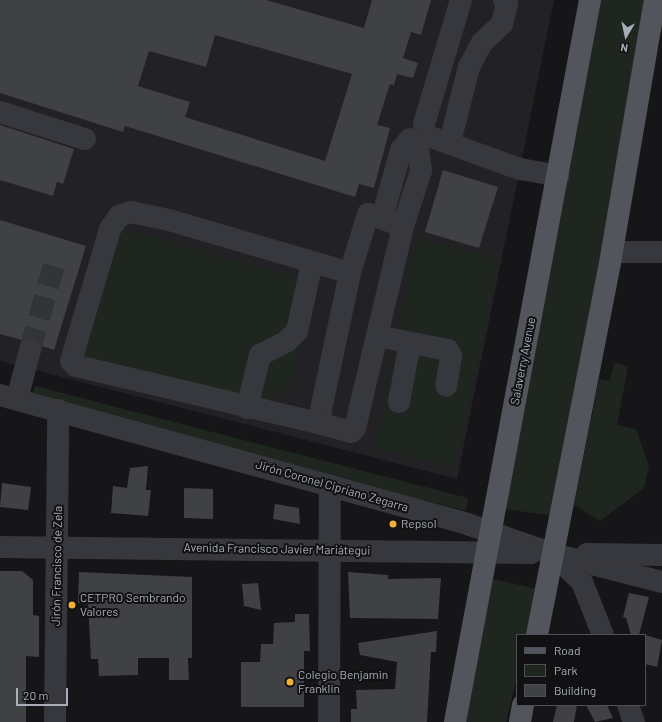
<!DOCTYPE html>
<meta charset="utf-8">
<style>
body{margin:0}
#map{position:relative;width:662px;height:722px;overflow:hidden;background:#161618;font-family:Barlow,sans-serif}
div>[style]{position:absolute}
.built>*{inset:0;background:#222225}
.green>*{inset:0;background:#1e261f}
.building>*{inset:0;background:#404145}
.minor-tunnel>*{height:22px;margin-top:-11px;transform-origin:0;background:repeating-linear-gradient(90deg,#333438 0 22px,transparent 0 33px)}
.minor>*{height:22px;margin:-11px;padding:0 11px;transform-origin:11px;border-radius:11px;background:#37383d}
.major>*{height:22px;margin:-11px;padding:0 11px;transform-origin:11px;border-radius:11px;background:#53555c}
.dots>*{width:11px;height:11px;translate:-50% -50%;box-sizing:border-box;border:2px solid #111113;border-radius:50%}
span{translate:-50% -50%;white-space:nowrap;text-align:center;line-height:1.15;-webkit-text-stroke:4px #111113;paint-order:stroke}
.street-label{font-size:12px;color:#a8adb8}
.poi-label{font-size:12px;color:#a8adb8}
.left{translate:0 -50%;text-align:left}
.legend{position:absolute;left:516px;top:634px;width:130px;height:72px;box-sizing:border-box;background:#111113;border:1px solid #4d4f55;margin:0;padding:5px 7px;list-style:none;font-size:12px;color:#a8adb8}
.legend li{display:flex;align-items:center;gap:8px;height:20px}
.legend b{width:20px;border:1px solid #4d4f55}
.north{position:absolute;left:606px;top:16px;width:40px;height:40px;-webkit-text-stroke:3px #111113;paint-order:stroke;rotate:189deg;font-size:11px;font-weight:700;line-height:16px;text-align:center;color:#a8adb8}
.north::after{content:'';display:block;margin:auto;width:14px;height:18px;background:#a8adb8;clip-path:polygon(50% 0,100% 100%,50% 72%,0 100%)}
.scale{position:absolute;left:16px;top:688px;width:52px;height:18px;box-sizing:border-box;border:2px solid #a8adb8;border-top:0;padding-left:5px;font-size:12px;line-height:14px;white-space:nowrap;color:#a8adb8;-webkit-text-stroke:3px #111113;paint-order:stroke}
</style>
<div id="map">
<div class="built">
<i style="clip-path:polygon(0 0,554px 0,457px 479px,0 361px)"></i>
</div>
<div class="green">
<i style="clip-path:polygon(596px 0,646px 0,554px 516px,504px 509px)"></i>
<i style="clip-path:polygon(113px 226px,314px 283px,290px 384px,260px 406px,71px 355px)"></i>
<i style="clip-path:polygon(417px 238px,498px 259px,455px 468px,375px 447px)"></i>
<i style="clip-path:polygon(614px 363px,628px 366px,617px 425px,636px 429px,649px 466px,644px 488px,600px 521px,574px 505px,599px 379px,610px 381px)"></i>
<i style="clip-path:polygon(35px 386px,468px 498px,466px 511px,35px 399px,32px 394px)"></i>
<i style="clip-path:polygon(492px 579px,537px 589px,527px 635px,517px 635px,517px 676px,506px 722px,460px 722px)"></i>
</div>
<div class="building">
<i style="clip-path:polygon(evenodd,0 0,266px 0,364px 28px,372px 0,431px 0,421px 35px,411px 32px,403px 58px,418px 63px,413px 78px,397px 74px,394px 85px,390px 84px,377px 125px,390px 128px,374px 188px,359px 184px,355px 197px,125px 126px,123px 132px,0 93px,0 0,215px 35px,352px 74px,325px 161px,185px 117px,190px 102px,138px 86px,149px 51px,206px 67px,215px 35px)"></i>
<i style="clip-path:polygon(0 125px,74px 149px,63px 184px,57px 182px,53px 196px,0 180px)"></i>
<i style="clip-path:polygon(443px 170px,498px 187px,479px 248px,425px 232px)"></i>
<i style="clip-path:polygon(0 220px,86px 246px,54px 350px,42px 346px,34px 338px,22px 340px,0 334px)"></i>
<i style="clip-path:polygon(148px 466px,146px 490px,151px 490px,148px 516px,111px 513px,113px 486px,127px 488px,130px 468px)"></i>
<i style="clip-path:polygon(2px 483px,31px 487px,28px 510px,0 507px)"></i>
<i style="clip-path:polygon(184px 488px,213px 489px,213px 519px,184px 518px)"></i>
<i style="clip-path:polygon(275px 504px,299px 508px,300px 524px,273px 519px)"></i>
<i style="clip-path:polygon(0 571px,22px 571px,33px 580px,33px 615px,39px 616px,39px 657px,26px 656px,26px 722px,0 722px)"></i>
<i style="clip-path:polygon(79px 572px,192px 577px,192px 658px,188px 658px,189px 680px,169px 680px,169px 658px,138px 658px,138px 675px,99px 676px,98px 659px,91px 659px,88px 603px,78px 603px)"></i>
<i style="clip-path:polygon(348px 572px,388px 575px,388px 579px,441px 578px,438px 619px,350px 618px)"></i>
<i style="clip-path:polygon(258px 583px,261px 610px,244px 606px,242px 584px)"></i>
<i style="clip-path:polygon(629px 593px,649px 597px,639px 635px,631px 635px,626px 618px,623px 617px)"></i>
<i style="clip-path:polygon(295px 614px,309px 614px,310px 651px,304px 651px,304px 707px,241px 707px,241px 662px,260px 662px,261px 644px,273px 644px,274px 623px,295px 622px)"></i>
<i style="clip-path:polygon(437px 631px,436px 652px,431px 652px,427px 722px,351px 722px,351px 709px,357px 709px,356px 690px,395px 689px,397px 662px,360px 655px,358px 643px)"></i>
<i style="clip-path:polygon(645px 635px,662px 640px,657px 667px,645px 664px)"></i>
<i style="clip-path:polygon(557px 705px,577px 705px,574px 722px,553px 722px)"></i>
<i style="clip-path:polygon(586px 705px,607px 705px,613px 718px,595px 722px)"></i>
</div>
<div class="minor-tunnel">
<i style="left:30px;top:350px;width:87px;rotate:-74.1deg"></i>
</div>
<div class="minor">
<i style="left:0;top:112px;width:89px;rotate:17.6deg"></i>
<i style="left:424px;top:124px;width:129px;rotate:-73.4deg"></i>
<i style="left:431px;top:137px;width:95px;rotate:19.8deg"></i>
<i style="left:520px;top:169px;width:39px;rotate:10deg"></i>
<i style="left:450px;top:142px;width:77px;rotate:-75.8deg"></i>
<i style="left:469px;top:67px;width:27px;rotate:-62deg"></i>
<i style="left:482px;top:43px;width:28px;rotate:-44deg"></i>
<i style="left:502px;top:24px;width:21px;rotate:-76deg"></i>
<i style="left:507px;top:4px;width:5px;rotate:-127deg"></i>
<i style="left:382px;top:218px;width:71px;rotate:-74.4deg"></i>
<i style="left:401px;top:150px;width:14px;rotate:-51deg"></i>
<i style="left:403px;top:226px;width:37px;rotate:-161deg"></i>
<i style="left:368px;top:214px;width:62px;rotate:107deg"></i>
<i style="left:350px;top:273px;width:153px;rotate:102deg"></i>
<i style="left:318px;top:423px;width:34px;rotate:15deg"></i>
<i style="left:351px;top:432px;width:6px;rotate:-45deg"></i>
<i style="left:355px;top:428px;width:208px;rotate:-76.6deg"></i>
<i style="left:403px;top:226px;width:58px;rotate:-71.9deg"></i>
<i style="left:421px;top:171px;width:25px;rotate:-97deg"></i>
<i style="left:612px;top:252px;width:50px"></i>
<i style="left:377px;top:336px;width:72px;rotate:11.2deg"></i>
<i style="left:448px;top:350px;width:7px;rotate:63deg"></i>
<i style="left:451px;top:356px;width:30px;rotate:99deg"></i>
<i style="left:0;top:395px;width:484px;rotate:15.4deg"></i>
<i style="left:467px;top:524px;width:91px;rotate:19.2deg"></i>
<i style="left:553px;top:554px;width:113px;rotate:14.4deg"></i>
<i style="left:17px;top:399px;width:51px;rotate:-75.1deg"></i>
<i style="left:399px;top:402px;width:60px;rotate:-79.4deg"></i>
<i style="left:247px;top:408px;width:55px;rotate:-76.2deg"></i>
<i style="left:260px;top:355px;width:30px;rotate:-27deg"></i>
<i style="left:287px;top:341px;width:14px;rotate:-45deg"></i>
<i style="left:297px;top:331px;width:70px;rotate:-77.6deg"></i>
<i style="left:318px;top:423px;width:249px;rotate:-166.7deg"></i>
<i style="left:76px;top:366px;width:7px;rotate:-135deg"></i>
<i style="left:71px;top:361px;width:138px;rotate:-73.5deg"></i>
<i style="left:110px;top:229px;width:16px;rotate:-55deg"></i>
<i style="left:119px;top:216px;width:13px;rotate:-18deg"></i>
<i style="left:131px;top:212px;width:39px;rotate:12deg"></i>
<i style="left:169px;top:220px;width:189px;rotate:16.3deg"></i>
<i style="left:0;top:547px;width:531px;rotate:0.65deg"></i>
<i style="left:587px;top:554px;width:75px;rotate:0.8deg"></i>
<i style="left:554px;top:555px;width:39px;rotate:44deg"></i>
<i style="left:582px;top:582px;width:57px;rotate:68.4deg"></i>
<i style="left:628px;top:705px;width:18px;rotate:71deg"></i>
<i style="left:55px;top:722px;width:312px;rotate:-89.4deg"></i>
<i style="left:329px;top:722px;width:236px;rotate:-89.8deg"></i>
</div>
<div class="major">
<i style="left:537px;top:635px;width:379px;rotate:-78.9deg"></i>
<i style="left:610px;top:263px;width:267px;rotate:-80.3deg"></i>
<i style="left:455px;top:722px;width:735px;rotate:-79.41deg"></i>
<i style="left:520px;top:722px;width:17px;rotate:-80deg"></i>
</div>
<div class="dots">
<i style="left:393px;top:524px;background:#f2b134"></i>
<i style="left:72px;top:605px;background:#f2b134"></i>
<i style="left:290px;top:682px;background:#f2b134"></i>
</div>
<div class="street-label">
<span style="left:523px;top:361px;rotate:-79deg">Salaverry Avenue</span>
<span style="left:332px;top:486px;rotate:16deg">Jirón Coronel Cipriano Zegarra</span>
<span style="left:277px;top:549px;rotate:1deg">Avenida Francisco Javier Mariátegui</span>
<span style="left:57px;top:566px;rotate:-89deg">Jirón Francisco de Zela</span>
</div>
<div class="poi-label">
<span class="left" style="left:401px;top:524px">Repsol</span>
<span class="left" style="left:80px;top:605px">CETPRO Sembrando<br>Valores</span>
<span class="left" style="left:298px;top:682px">Colegio Benjamin<br>Franklin</span>
</div>
<ul class="legend">
<li><b style="height:5px;background:#53555c"></b>Road</li>
<li><b style="height:11px;background:#1e261f"></b>Park</li>
<li><b style="height:11px;background:#404145"></b>Building</li>
</ul>
<div class="north">N</div>
<div class="scale">20 m</div>
</div>
